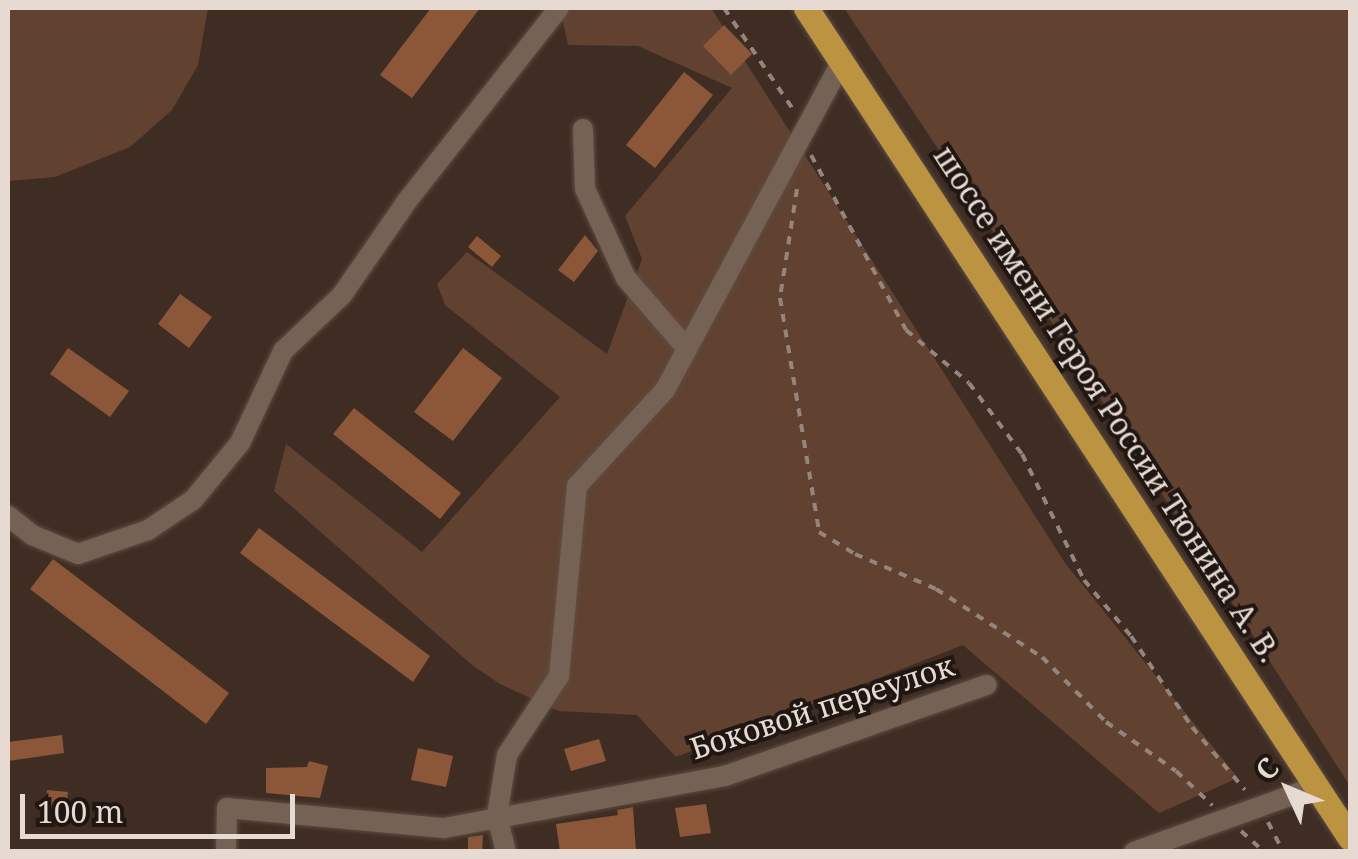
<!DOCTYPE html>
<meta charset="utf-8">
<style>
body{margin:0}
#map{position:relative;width:1358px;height:859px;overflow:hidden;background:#3f2d23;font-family:"Noto Serif",serif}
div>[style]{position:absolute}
.green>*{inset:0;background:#614230}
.building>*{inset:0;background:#8c5739}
.path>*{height:4px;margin-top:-2px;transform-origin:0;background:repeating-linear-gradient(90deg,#94857d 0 8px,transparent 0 16px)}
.roads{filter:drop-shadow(0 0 2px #5c4c43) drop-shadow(0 0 2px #5c4c43)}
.minor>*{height:20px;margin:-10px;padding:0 10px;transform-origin:10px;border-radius:10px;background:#766155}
.major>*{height:25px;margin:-12.5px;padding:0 12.5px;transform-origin:12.5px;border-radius:12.5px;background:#bb9341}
span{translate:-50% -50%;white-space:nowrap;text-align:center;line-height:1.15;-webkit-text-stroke:8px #201713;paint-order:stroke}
.street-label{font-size:30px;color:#e6dad3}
.frame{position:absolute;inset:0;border:10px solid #e6dad3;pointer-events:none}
.north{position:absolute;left:1238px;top:739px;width:100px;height:100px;-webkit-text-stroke:8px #201713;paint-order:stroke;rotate:314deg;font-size:28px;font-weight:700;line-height:40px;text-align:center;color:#e6dad3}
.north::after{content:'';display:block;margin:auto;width:35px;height:45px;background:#e6dad3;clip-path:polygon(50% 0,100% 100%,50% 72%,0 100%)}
.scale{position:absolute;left:20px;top:794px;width:275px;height:45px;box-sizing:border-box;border:5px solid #e6dad3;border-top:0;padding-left:12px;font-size:30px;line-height:35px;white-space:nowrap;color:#e6dad3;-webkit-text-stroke:8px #201713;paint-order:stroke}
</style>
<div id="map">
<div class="green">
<i style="clip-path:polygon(8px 8px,208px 8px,198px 65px,172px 110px,130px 147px,55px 177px,8px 181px)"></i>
<i style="clip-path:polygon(560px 8px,711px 8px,1065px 563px,1238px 778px,1159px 813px,963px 645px,676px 757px,637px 715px,559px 711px,500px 684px,472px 665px,274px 491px,286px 444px,422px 552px,560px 397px,445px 305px,437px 284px,467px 252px,607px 354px,642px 259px,625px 216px,732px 88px,638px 46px,568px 45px)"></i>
<i style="clip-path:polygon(844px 8px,1350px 8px,1350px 786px,983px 216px)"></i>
</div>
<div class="building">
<i style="clip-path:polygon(431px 8px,480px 8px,412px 98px,380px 75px)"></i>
<i style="clip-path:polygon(724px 25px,752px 54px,731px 75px,703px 46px)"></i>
<i style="clip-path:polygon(684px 72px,713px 95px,655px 168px,626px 145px)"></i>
<i style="clip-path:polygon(585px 235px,598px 251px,574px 282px,558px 270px)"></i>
<i style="clip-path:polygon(477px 236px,501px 256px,492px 267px,468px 247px)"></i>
<i style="clip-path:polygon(180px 294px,212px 317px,189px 348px,158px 324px)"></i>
<i style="clip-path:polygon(68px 348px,129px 391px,110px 417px,50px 374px)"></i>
<i style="clip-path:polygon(463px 348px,502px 378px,453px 441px,414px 412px)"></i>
<i style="clip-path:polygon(354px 408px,461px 493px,440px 519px,333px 434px)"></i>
<i style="clip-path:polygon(259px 528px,430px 656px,413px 682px,240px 553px)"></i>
<i style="clip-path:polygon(53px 559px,229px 693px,206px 724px,30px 589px)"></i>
<i style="clip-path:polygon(62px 735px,64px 753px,8px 761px,8px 742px)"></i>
<i style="clip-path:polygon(599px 739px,606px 761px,571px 771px,564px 749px)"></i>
<i style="clip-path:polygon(418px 748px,453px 756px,446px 787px,411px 780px)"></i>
<i style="clip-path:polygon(309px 761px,328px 766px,320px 798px,266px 793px,266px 768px,307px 767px)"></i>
<i style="clip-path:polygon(47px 790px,68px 792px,66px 809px,45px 807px)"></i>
<i style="clip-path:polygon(706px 804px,711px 833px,680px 837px,675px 808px)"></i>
<i style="clip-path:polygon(633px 807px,636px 852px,560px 852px,556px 824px,618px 815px,617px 810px)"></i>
<i style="clip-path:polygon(483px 835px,482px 852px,468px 852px,468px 837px)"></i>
</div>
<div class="path">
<i style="left:724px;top:8px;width:122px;rotate:55.7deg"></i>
<i style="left:811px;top:155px;width:199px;rotate:61.5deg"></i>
<i style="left:906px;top:330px;width:82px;rotate:40.1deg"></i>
<i style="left:969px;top:383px;width:89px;rotate:53.3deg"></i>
<i style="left:1022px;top:454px;width:140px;rotate:63.8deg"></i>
<i style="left:1084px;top:580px;width:73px;rotate:50deg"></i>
<i style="left:1131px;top:636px;width:110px;rotate:56.2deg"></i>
<i style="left:1192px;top:727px;width:82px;rotate:49.9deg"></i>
<i style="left:797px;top:189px;width:110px;rotate:98.9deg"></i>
<i style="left:780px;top:298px;width:237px;rotate:80.5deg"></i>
<i style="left:819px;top:532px;width:42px;rotate:31.4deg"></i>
<i style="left:855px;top:554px;width:88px;rotate:23.4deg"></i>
<i style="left:936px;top:589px;width:126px;rotate:32.7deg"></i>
<i style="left:1042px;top:657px;width:91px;rotate:45.4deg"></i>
<i style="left:1106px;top:722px;width:85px;rotate:35deg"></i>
<i style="left:1176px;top:771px;width:50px;rotate:43.4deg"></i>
<i style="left:1268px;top:822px;width:34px;rotate:63deg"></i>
<i style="left:1241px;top:831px;width:31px;rotate:42deg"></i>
</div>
<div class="roads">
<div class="minor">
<i style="left:583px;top:129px;width:60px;rotate:88.1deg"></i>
<i style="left:585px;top:189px;width:98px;rotate:65.3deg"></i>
<i style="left:626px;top:278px;width:94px;rotate:49.3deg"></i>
<i style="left:8px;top:516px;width:31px;rotate:38deg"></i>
<i style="left:32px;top:535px;width:50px;rotate:22.4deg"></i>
<i style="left:78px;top:554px;width:74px;rotate:-18.9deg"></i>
<i style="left:148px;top:530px;width:54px;rotate:-33.7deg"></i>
<i style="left:193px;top:500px;width:74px;rotate:-50.5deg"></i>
<i style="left:240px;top:443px;width:102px;rotate:-64.9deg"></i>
<i style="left:283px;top:351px;width:81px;rotate:-43.5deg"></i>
<i style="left:342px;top:295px;width:114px;rotate:-55.3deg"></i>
<i style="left:407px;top:201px;width:246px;rotate:-51.8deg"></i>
<i style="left:226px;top:852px;width:44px;rotate:-88.7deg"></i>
<i style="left:227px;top:808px;width:218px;rotate:5.3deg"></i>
<i style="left:444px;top:828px;width:286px;rotate:-10.5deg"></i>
<i style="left:725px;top:776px;width:277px;rotate:-19.2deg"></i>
<i style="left:506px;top:852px;width:38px;rotate:-104deg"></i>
<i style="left:497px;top:815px;width:61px;rotate:-80.5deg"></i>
<i style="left:507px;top:755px;width:95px;rotate:-56.6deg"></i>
<i style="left:559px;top:676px;width:191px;rotate:-84.6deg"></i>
<i style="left:577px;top:486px;width:130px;rotate:-47.5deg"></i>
<i style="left:665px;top:390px;width:375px;rotate:-61.7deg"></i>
<i style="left:1134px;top:852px;width:195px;rotate:-19.8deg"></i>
</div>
<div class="major">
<i style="left:806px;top:8px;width:992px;rotate:56.76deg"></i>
</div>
</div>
<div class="street-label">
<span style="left:1107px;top:404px;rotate:57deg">шоссе имени Героя России Тюнина А. В.</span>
<span style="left:822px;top:707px;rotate:-18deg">Боковой переулок</span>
</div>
<div class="frame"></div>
<div class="north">С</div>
<div class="scale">100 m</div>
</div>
